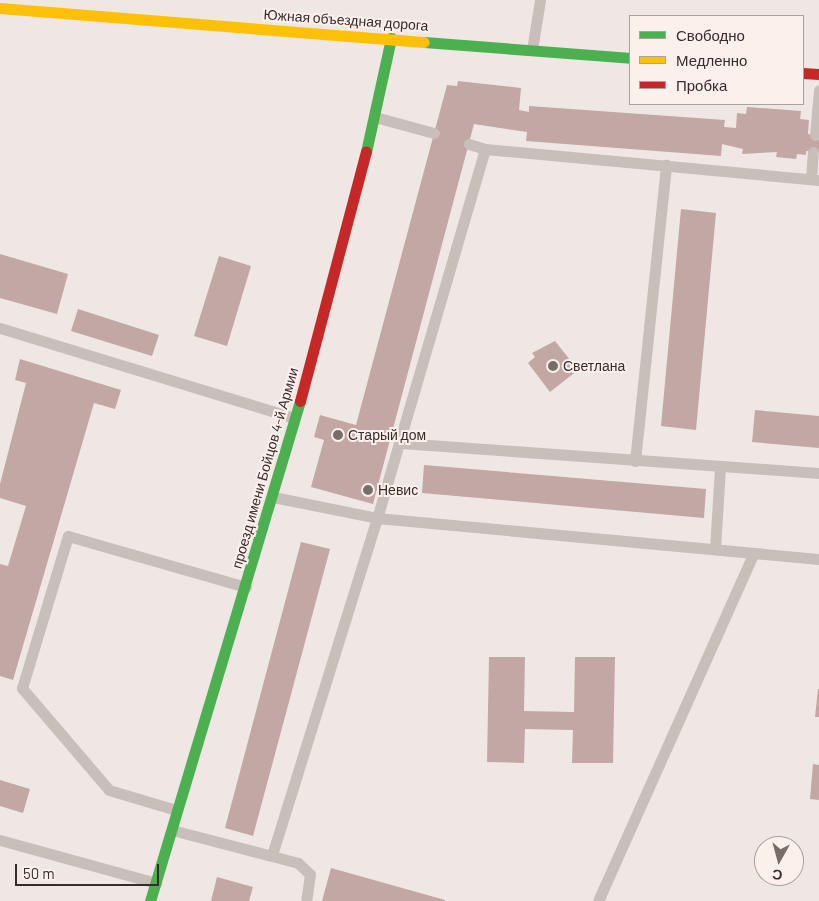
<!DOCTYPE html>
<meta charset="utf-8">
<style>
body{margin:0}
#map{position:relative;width:819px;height:901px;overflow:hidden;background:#efe7e3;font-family:Barlow,sans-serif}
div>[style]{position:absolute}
.building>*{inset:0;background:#c3a7a4}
.lane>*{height:11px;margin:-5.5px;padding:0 5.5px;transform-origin:5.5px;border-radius:5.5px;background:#c8bfbb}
.fast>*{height:11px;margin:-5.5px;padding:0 5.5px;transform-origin:5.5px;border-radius:5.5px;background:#4caf50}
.slow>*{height:11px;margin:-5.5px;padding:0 5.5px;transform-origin:5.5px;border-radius:5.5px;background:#ffc107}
.jam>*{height:11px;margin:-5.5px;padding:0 5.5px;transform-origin:5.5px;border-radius:5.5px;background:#c62828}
.dots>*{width:14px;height:14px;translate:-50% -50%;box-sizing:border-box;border:2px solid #fbf0eb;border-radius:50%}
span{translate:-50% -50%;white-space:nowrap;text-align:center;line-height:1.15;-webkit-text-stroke:4px #fbf0eb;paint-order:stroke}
.street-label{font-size:14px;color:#392b29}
.poi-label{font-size:14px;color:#392b29}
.left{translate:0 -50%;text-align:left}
.legend{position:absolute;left:629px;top:15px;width:175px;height:90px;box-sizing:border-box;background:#fbf0eb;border:1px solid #ada19d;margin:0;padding:6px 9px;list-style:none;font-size:15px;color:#392b29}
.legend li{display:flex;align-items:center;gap:10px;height:25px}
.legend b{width:25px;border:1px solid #ada19d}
.north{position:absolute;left:754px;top:836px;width:50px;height:50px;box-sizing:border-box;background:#fbf0eb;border:1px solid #ada19d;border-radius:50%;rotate:187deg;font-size:14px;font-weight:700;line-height:20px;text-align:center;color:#392b29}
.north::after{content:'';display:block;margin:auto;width:18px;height:22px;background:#796d6a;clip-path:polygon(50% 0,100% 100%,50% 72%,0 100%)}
.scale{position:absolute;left:15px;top:864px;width:144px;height:22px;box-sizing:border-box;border:2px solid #392b29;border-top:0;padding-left:6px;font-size:15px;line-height:18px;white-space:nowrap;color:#392b29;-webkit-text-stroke:4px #fbf0eb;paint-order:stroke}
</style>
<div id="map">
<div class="building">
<i style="clip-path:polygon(458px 81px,521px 88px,519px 110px,529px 112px,529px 106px,725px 120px,724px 127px,736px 128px,737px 113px,746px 114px,747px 107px,801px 111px,800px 119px,809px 120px,808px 134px,819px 136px,819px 152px,806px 151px,806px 155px,797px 154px,796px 159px,776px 157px,777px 152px,742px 154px,743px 149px,722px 144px,721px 156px,526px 141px,527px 132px,474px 124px,373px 504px,311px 487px,324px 440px,314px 437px,320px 415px,356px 425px,447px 85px,457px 86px)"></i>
<i style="clip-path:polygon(681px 209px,716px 213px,696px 430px,661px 426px)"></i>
<i style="clip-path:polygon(0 254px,68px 274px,57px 314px,0 298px)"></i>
<i style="clip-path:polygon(219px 256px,251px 266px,227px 346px,194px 336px)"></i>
<i style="clip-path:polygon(78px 309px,159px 335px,152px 356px,71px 331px)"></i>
<i style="clip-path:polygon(555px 341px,578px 370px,550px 392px,528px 363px,535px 357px,532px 353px)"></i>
<i style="clip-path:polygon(20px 359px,121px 390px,115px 409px,94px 403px,13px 680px,0 676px,0 564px,8px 566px,26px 506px,0 498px,0 484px,26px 383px,15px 380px)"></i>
<i style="clip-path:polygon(755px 410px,819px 416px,819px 448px,752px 442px)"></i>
<i style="clip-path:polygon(424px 465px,706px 489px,704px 518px,422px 493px)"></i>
<i style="clip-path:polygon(301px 542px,330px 549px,253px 836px,225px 828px)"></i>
<i style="clip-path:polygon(489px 657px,525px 657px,524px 711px,574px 712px,575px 657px,615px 657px,613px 763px,572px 763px,573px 730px,525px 729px,524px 763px,487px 762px)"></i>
<i style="clip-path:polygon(818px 689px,819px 689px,819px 717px,815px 717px)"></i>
<i style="clip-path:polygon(813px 764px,819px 765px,819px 800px,810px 799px)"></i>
<i style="clip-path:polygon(0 780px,30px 789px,23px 813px,0 806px)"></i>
<i style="clip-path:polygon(331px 868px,445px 900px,445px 901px,322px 901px)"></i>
<i style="clip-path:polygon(217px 877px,253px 887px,249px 901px,211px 901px)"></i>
</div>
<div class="lane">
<i style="left:532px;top:50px;width:51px;rotate:-80.9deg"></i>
<i style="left:375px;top:117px;width:61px;rotate:15.2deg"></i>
<i style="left:815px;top:135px;width:45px;rotate:-84.9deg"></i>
<i style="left:469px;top:144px;width:17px;rotate:17deg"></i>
<i style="left:485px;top:149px;width:335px;rotate:5.3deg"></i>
<i style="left:485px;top:149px;width:384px;rotate:106.3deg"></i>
<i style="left:377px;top:518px;width:444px;rotate:5.3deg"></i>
<i style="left:811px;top:179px;width:27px;rotate:-86deg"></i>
<i style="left:0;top:328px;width:308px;rotate:17deg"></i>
<i style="left:401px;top:443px;width:419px;rotate:4.1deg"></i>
<i style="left:635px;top:461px;width:298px;rotate:-84deg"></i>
<i style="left:273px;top:497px;width:106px;rotate:11.4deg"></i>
<i style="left:377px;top:518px;width:354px;rotate:107.3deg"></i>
<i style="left:272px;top:856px;width:27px;rotate:15deg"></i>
<i style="left:298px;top:863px;width:16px;rotate:43deg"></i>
<i style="left:310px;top:874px;width:27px;rotate:98deg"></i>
<i style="left:715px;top:549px;width:82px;rotate:-86.5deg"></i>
<i style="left:176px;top:810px;width:70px;rotate:-163.4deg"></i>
<i style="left:109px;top:790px;width:134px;rotate:-130.5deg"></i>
<i style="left:22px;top:688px;width:159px;rotate:-73.2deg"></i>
<i style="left:68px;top:536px;width:185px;rotate:16deg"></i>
<i style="left:172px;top:830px;width:103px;rotate:14.6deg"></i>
<i style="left:0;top:840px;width:162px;rotate:15.4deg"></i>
<i style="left:598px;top:901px;width:381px;rotate:-65.9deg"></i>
</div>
<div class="fast">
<i style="left:424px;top:42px;width:207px;rotate:4.4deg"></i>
<i style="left:366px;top:152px;width:117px;rotate:-77.6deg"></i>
<i style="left:150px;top:901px;width:522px;rotate:-73.3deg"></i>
</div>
<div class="slow">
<i style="left:0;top:8px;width:425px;rotate:4.6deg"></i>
</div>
<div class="jam">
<i style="left:803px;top:73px;width:16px;rotate:4deg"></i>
<i style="left:300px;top:401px;width:258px;rotate:-75.2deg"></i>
</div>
<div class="dots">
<i style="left:553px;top:366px;background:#796d6a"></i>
<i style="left:338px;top:435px;background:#796d6a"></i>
<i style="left:368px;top:490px;background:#796d6a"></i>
</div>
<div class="street-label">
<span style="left:346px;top:20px;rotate:4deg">Южная объездная дорога</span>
<span style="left:265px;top:468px;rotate:-74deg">проезд имени Бойцов 4-й Армии</span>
</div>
<div class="poi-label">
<span class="left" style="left:563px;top:366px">Светлана</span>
<span class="left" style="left:348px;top:435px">Старый дом</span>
<span class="left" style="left:378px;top:490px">Невис</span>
</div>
<ul class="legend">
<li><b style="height:6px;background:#4caf50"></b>Свободно</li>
<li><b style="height:6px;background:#ffc107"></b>Медленно</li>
<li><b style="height:6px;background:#c62828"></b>Пробка</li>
</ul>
<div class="north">С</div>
<div class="scale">50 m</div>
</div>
